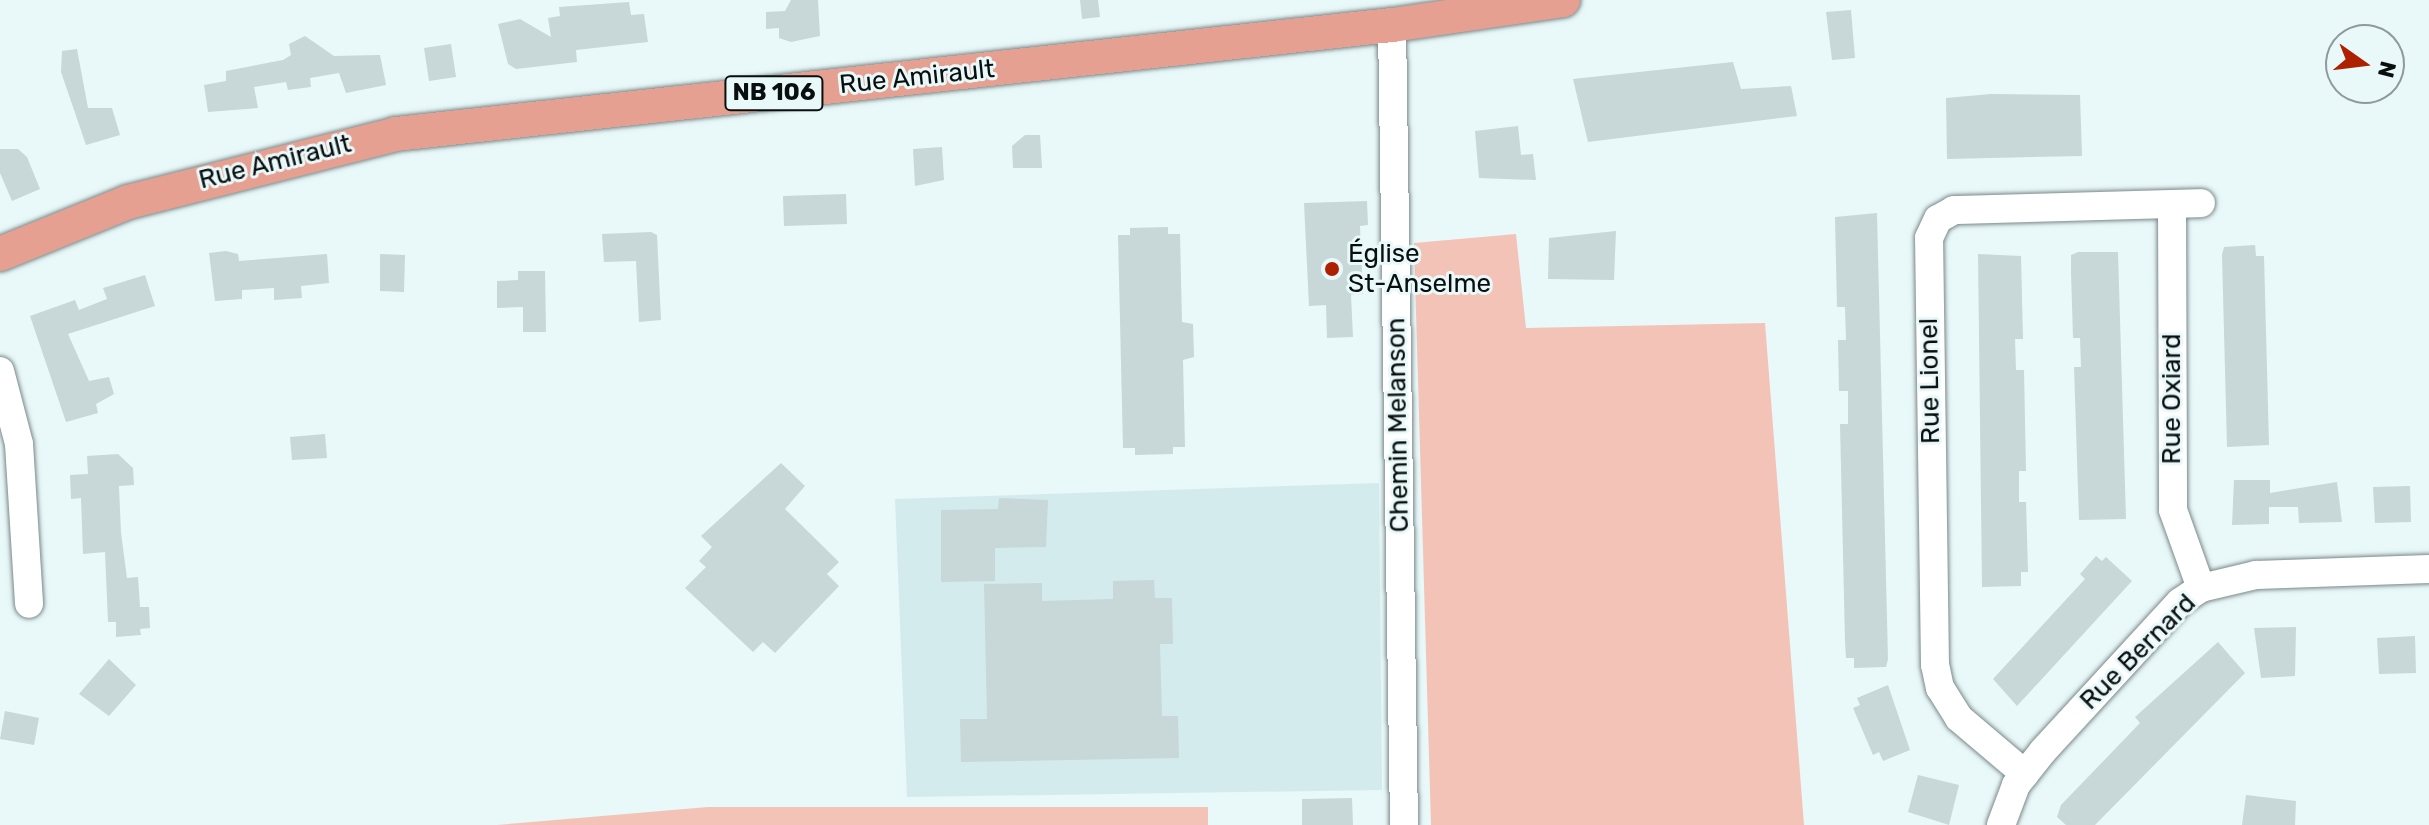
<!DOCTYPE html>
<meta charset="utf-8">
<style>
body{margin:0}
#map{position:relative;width:2429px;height:825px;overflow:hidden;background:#e9f8f9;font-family:Rubik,sans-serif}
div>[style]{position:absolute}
.built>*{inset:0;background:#d3ebed}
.green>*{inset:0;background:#f4c3b7}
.building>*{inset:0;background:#c8d7d8}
.roads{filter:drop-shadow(0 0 2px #7b898a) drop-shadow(0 0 2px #7b898a)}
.minor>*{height:28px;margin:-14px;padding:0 14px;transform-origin:14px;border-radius:14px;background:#fff}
.major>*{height:34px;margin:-17px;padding:0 17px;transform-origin:17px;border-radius:17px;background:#e6a092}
.dots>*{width:22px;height:22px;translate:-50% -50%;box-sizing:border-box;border:4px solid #e9f8f9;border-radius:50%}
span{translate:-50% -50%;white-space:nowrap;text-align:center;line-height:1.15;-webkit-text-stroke:6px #e9f8f9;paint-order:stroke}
.shield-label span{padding:2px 6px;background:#e9f8f9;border:2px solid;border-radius:6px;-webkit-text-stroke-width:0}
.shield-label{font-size:24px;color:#090e0f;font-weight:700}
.street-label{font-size:26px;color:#090e0f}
.poi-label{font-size:26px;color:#090e0f}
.left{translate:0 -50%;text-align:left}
.north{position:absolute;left:2325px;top:24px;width:80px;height:80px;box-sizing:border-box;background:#e9f8f9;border:2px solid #8f9a9b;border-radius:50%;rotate:104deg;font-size:22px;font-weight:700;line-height:32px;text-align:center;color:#090e0f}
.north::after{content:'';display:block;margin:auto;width:28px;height:36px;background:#ad2000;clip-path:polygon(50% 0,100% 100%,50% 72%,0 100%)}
</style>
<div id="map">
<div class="built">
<i style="clip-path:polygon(1379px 483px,1382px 790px,907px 797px,895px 499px)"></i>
</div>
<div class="green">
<i style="clip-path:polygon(1516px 234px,1526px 328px,1765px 323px,1804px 825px,1431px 825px,1414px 243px)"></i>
<i style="clip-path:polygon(708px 807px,1208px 807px,1208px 825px,497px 825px)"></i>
</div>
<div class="building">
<i style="clip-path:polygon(791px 0,818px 0,820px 36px,791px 42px,779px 38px,779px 28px,766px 29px,766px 12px,785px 11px)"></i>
<i style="clip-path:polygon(1080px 0,1098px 0,1100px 17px,1082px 19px)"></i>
<i style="clip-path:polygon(629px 2px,631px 15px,644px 14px,648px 42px,576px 50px,577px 62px,516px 69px,508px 64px,498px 24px,520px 19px,551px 37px,548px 18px,560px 16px,559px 7px)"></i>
<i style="clip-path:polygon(1851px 10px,1855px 58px,1832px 60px,1826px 12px)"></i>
<i style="clip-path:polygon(305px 36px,334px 56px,380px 55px,386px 85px,346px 93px,339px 73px,310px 78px,311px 87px,288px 90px,286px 82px,254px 87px,258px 108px,208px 112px,204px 85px,226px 81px,226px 71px,283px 60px,291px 55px,289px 44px)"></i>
<i style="clip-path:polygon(451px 44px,456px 77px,429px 81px,424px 48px)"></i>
<i style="clip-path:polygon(77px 49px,88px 108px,112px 108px,120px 135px,86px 145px,61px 72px,62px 51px)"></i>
<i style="clip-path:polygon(1733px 62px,1741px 89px,1791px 86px,1797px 116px,1588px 142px,1573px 79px)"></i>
<i style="clip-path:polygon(1991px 94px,2080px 95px,2082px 156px,1947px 159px,1946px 98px)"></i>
<i style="clip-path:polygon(1518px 126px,1521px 155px,1533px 154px,1536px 180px,1479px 178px,1475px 131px)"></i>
<i style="clip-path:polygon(1025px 135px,1040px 135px,1042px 168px,1013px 168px,1012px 146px)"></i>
<i style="clip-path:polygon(942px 147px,944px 180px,915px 186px,913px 149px)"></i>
<i style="clip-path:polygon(0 149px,18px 149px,27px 157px,40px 189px,12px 201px,0 173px)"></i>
<i style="clip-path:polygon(846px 194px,847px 224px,784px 226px,783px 196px)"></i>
<i style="clip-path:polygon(1367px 201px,1368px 225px,1360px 226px,1363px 294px,1351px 295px,1353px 337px,1327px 338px,1326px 305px,1309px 306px,1304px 203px)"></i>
<i style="clip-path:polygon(1877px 213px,1888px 659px,1886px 667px,1854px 668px,1854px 658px,1846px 658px,1845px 641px,1840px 424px,1848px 424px,1848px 391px,1839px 391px,1838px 340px,1846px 340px,1845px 307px,1837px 307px,1835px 217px)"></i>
<i style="clip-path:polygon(1168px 227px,1168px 234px,1180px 234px,1182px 322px,1193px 324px,1194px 357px,1183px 360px,1185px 447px,1173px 447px,1173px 454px,1135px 455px,1135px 448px,1123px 448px,1118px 235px,1130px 235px,1130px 228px)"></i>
<i style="clip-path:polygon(1616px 231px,1614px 280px,1548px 279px,1549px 238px)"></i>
<i style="clip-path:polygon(651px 232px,657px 235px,661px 320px,639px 322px,636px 261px,604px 262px,602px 234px)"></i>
<i style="clip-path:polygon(2255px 245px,2256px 256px,2264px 256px,2269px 445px,2227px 447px,2222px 255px,2224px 247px)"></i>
<i style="clip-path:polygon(226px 251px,238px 254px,239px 261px,327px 254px,329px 283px,301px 286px,302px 298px,274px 300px,274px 288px,242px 290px,242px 299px,215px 301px,209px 253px)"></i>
<i style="clip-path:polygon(2078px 252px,2118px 252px,2126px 519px,2079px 520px,2074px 367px,2081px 367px,2080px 338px,2073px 338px,2071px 272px,2071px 255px)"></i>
<i style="clip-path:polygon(380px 254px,405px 255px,404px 292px,380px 291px)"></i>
<i style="clip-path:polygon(1978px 254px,2021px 256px,2023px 339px,2015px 339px,2016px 370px,2024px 370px,2026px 471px,2019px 471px,2019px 502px,2026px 502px,2028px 572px,2021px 572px,2021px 586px,1982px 587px)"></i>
<i style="clip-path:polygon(518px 271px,545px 271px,546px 332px,523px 332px,523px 307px,497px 308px,497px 281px,518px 280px)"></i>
<i style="clip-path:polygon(145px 275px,155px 306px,68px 334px,89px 381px,109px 377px,114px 394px,96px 404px,98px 413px,66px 422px,30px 316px,75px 300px,79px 310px,107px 299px,103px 288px)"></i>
<i style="clip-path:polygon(325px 434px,327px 458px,292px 460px,290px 437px)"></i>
<i style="clip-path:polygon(118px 454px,133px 468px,134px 485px,119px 486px,121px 533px,127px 578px,138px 577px,140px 607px,149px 607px,150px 628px,140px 629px,141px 635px,116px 637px,116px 622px,108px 622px,105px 552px,83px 554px,81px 498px,71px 499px,70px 475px,88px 474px,87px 456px)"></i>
<i style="clip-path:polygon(781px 463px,805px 486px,785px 509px,839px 562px,827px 574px,839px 586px,775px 653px,763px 642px,753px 652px,685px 588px,706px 567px,699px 561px,712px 547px,701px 536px)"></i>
<i style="clip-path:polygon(2234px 480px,2270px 480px,2270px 493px,2337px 482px,2342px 522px,2299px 523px,2298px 507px,2269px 507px,2269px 524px,2232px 525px)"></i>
<i style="clip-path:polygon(2410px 486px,2411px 522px,2375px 523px,2373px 487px)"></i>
<i style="clip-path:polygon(999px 498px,1048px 500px,1046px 547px,995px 548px,995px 581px,941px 582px,941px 510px,998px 509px)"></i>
<i style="clip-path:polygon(2096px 556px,2102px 561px,2106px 557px,2132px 581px,2017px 706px,1993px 679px,2085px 579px,2080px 574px)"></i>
<i style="clip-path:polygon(1154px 580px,1155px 598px,1172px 598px,1173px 644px,1160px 644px,1162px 716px,1178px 716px,1179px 758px,961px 762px,960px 719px,987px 719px,984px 584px,1042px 583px,1042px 601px,1113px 599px,1113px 581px)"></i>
<i style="clip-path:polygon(2296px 627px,2295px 676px,2261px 678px,2254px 628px)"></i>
<i style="clip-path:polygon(2415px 636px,2416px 673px,2379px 674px,2377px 638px)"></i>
<i style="clip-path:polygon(2218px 642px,2245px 673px,2095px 825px,2066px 825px,2057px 817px,2061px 805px,2140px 723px,2135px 717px)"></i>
<i style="clip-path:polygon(109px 659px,136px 685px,109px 716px,79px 694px)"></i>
<i style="clip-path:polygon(1888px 685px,1910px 750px,1883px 761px,1879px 752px,1873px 755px,1853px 708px,1860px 705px,1857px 698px)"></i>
<i style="clip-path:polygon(5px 711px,39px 718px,34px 745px,0 739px)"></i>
<i style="clip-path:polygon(1918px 775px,1959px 785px,1949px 825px,1908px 812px)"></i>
<i style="clip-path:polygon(2246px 795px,2296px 801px,2295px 825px,2242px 825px)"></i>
<i style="clip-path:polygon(1352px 798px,1353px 825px,1302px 825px,1302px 799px)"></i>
</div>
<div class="roads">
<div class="minor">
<i style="left:1392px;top:25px;width:800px;rotate:89.14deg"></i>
<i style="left:2172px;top:204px;width:306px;rotate:89.8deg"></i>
<i style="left:2173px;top:510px;width:83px;rotate:70.3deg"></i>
<i style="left:0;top:371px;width:75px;rotate:75.4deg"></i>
<i style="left:19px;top:444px;width:160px;rotate:86.4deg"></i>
<i style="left:2025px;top:774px;width:87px;rotate:-139.7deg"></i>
<i style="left:1959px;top:718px;width:36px;rotate:-122deg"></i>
<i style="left:1940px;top:688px;width:24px;rotate:-102deg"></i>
<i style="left:1935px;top:665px;width:427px;rotate:-90.8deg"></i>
<i style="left:1929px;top:238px;width:21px;rotate:-65deg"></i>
<i style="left:1938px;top:219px;width:18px;rotate:-29deg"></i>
<i style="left:1954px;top:210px;width:247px;rotate:-1.6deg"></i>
<i style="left:2001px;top:825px;width:43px;rotate:-69.4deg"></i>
<i style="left:2016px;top:785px;width:43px;rotate:-51.5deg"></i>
<i style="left:2043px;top:751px;width:202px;rotate:-47.4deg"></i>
<i style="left:2180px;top:602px;width:25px;rotate:-34deg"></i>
<i style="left:2201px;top:588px;width:57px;rotate:-13.3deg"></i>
<i style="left:2256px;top:575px;width:173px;rotate:-2deg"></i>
</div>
<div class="major">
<i style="left:0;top:254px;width:138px;rotate:-22.1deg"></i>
<i style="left:128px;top:202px;width:276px;rotate:-14.2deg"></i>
<i style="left:396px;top:134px;width:1002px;rotate:-6.25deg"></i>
<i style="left:1392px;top:25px;width:173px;rotate:-8.3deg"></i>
</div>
</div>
<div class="dots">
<i style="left:1332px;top:269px;background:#ad2000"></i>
</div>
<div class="shield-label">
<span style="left:774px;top:93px">NB 106</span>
</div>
<div class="street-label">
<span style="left:917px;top:77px;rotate:-6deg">Rue Amirault</span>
<span style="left:275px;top:162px;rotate:-14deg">Rue Amirault</span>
<span style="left:1930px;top:381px;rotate:-91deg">Rue Lionel</span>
<span style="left:2172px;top:399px;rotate:-90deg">Rue Oxiard</span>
<span style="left:1398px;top:425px;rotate:-91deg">Chemin Melanson</span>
<span style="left:2138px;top:652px;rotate:-45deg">Rue Bernard</span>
</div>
<div class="poi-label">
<span class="left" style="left:1348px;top:269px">Église<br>St-Anselme</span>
</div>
<div class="north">N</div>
</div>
